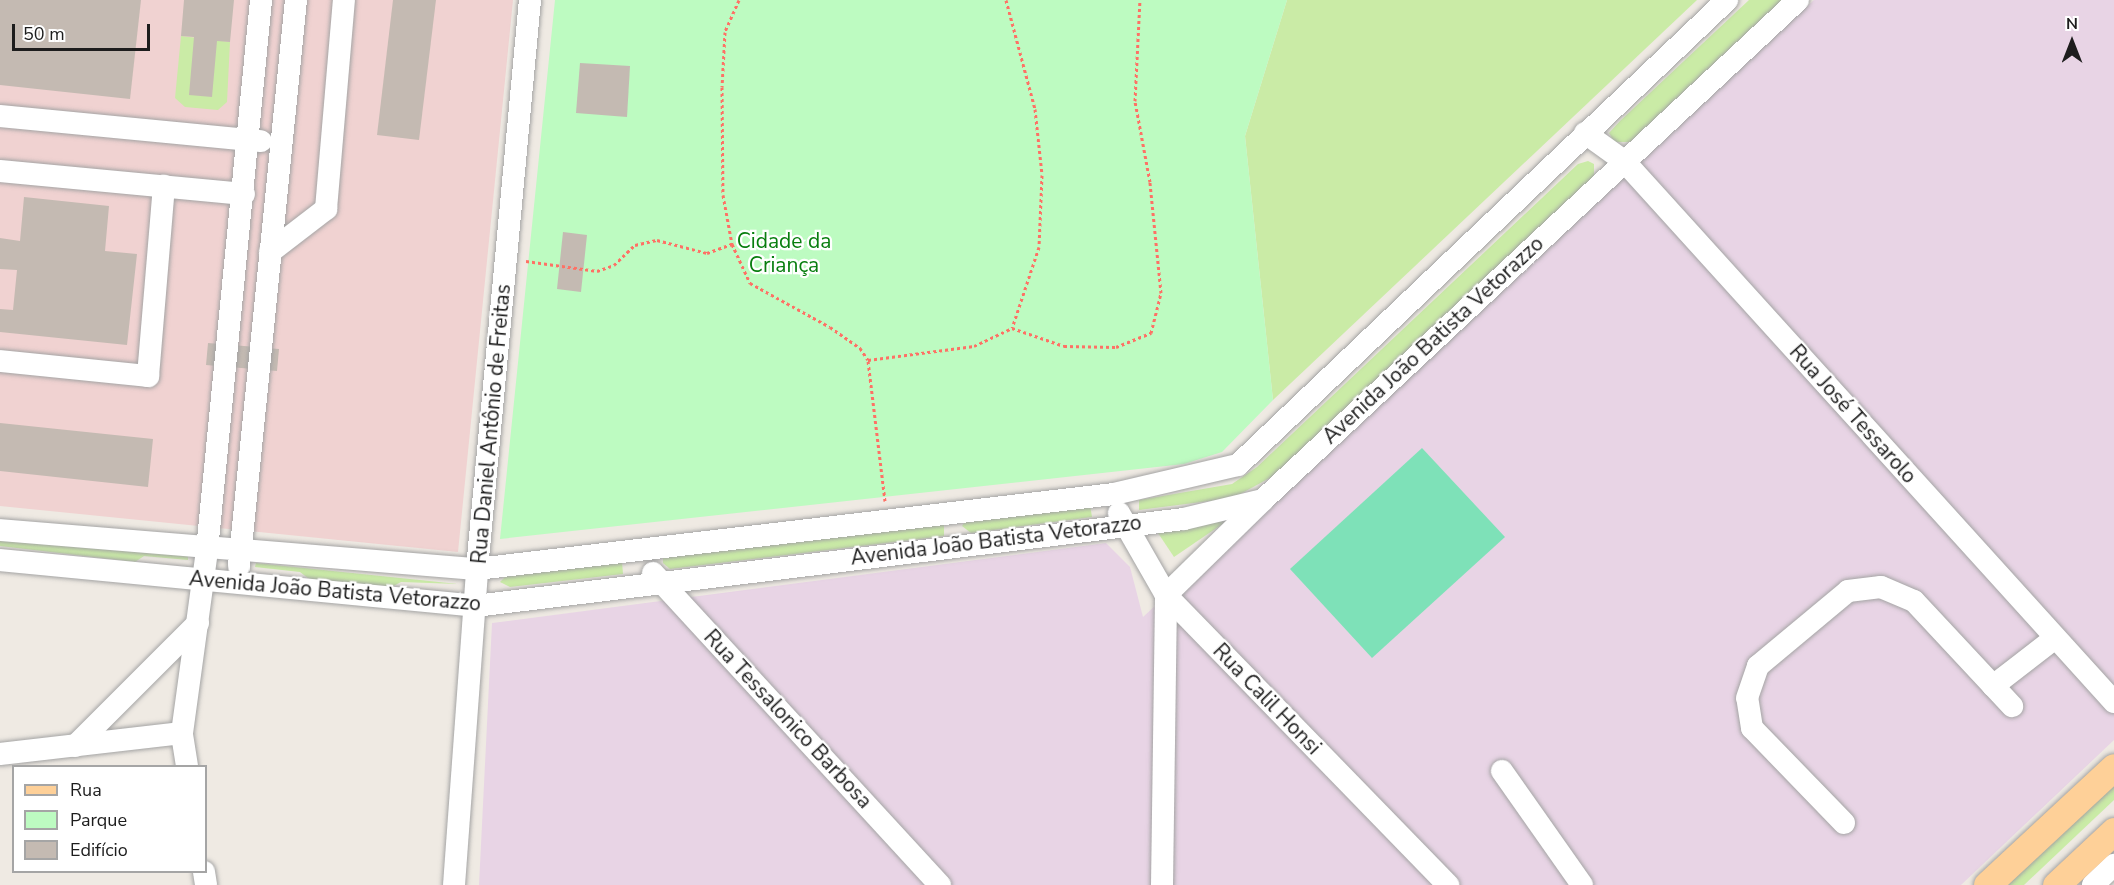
<!DOCTYPE html>
<meta charset="utf-8">
<style>
body{margin:0}
#map{position:relative;width:2114px;height:885px;overflow:hidden;background:#efeae3;font-family:"Nunito Sans",sans-serif}
div>[style]{position:absolute}
.commercial>*{inset:0;background:#f0d2d1}
.industrial>*{inset:0;background:#e8d4e5}
.grass>*{inset:0;background:#caeba6}
.park>*{inset:0;background:#bdfbc1}
.pitch>*{inset:0;background:#7ee1b8}
.building>*{inset:0;background:#c4bab2}
.path>*{height:3px;margin-top:-1.5px;transform-origin:0;background:repeating-linear-gradient(90deg,#fe7165 0 3px,transparent 0 6px)}
.roads{filter:drop-shadow(0 0 2px #a4a4a4) drop-shadow(0 0 2px #a4a4a4)}
.minor>*{height:22px;margin:-11px;padding:0 11px;transform-origin:11px;border-radius:11px;background:#fff}
.major>*{height:27px;margin:-13.5px;padding:0 13.5px;transform-origin:13.5px;border-radius:13.5px;background:#fed098}
span{translate:-50% -50%;white-space:nowrap;text-align:center;line-height:1.15;-webkit-text-stroke:4.5px #fff;paint-order:stroke}
.park-label{font-size:21px;color:#087e0f}
.street-label{font-size:21px;color:#1d1d1d}
.legend{position:absolute;left:12px;top:765px;width:195px;height:108px;box-sizing:border-box;background:#fff;border:2px solid #a5a5a5;margin:0;padding:8px 10px;list-style:none;font-size:18px;color:#1d1d1d}
.legend li{display:flex;align-items:center;gap:12px;height:30px}
.legend b{width:30px;border:2px solid #a5a5a5}
.north{position:absolute;left:2042px;top:12px;width:60px;height:60px;-webkit-text-stroke:4px #fff;paint-order:stroke;rotate:0deg;font-size:16px;font-weight:700;line-height:24px;text-align:center;color:#1d1d1d}
.north::after{content:'';display:block;margin:auto;width:21px;height:27px;background:#1d1d1d;clip-path:polygon(50% 0,100% 100%,50% 72%,0 100%)}
.scale{position:absolute;left:12px;top:24px;width:138px;height:27px;box-sizing:border-box;border:3px solid #1d1d1d;border-top:0;padding-left:8px;font-size:18px;line-height:21px;white-space:nowrap;color:#1d1d1d;-webkit-text-stroke:4px #fff;paint-order:stroke}
</style>
<div id="map">
<div class="commercial">
<i style="clip-path:polygon(0 0,513px 0,458px 552px,0 506px)"></i>
</div>
<div class="industrial">
<i style="clip-path:polygon(1814px 0,2114px 0,2114px 740px,1961px 885px,479px 885px,492px 623px,1106px 543px,1130px 567px,1143px 617px)"></i>
</div>
<div class="grass">
<i style="clip-path:polygon(1287px 0,1697px 0,1273px 400px,1245px 136px)"></i>
<i style="clip-path:polygon(1749px 0,1782px 0,1630px 142px,1614px 142px,1609px 133px,1620px 121px)"></i>
<i style="clip-path:polygon(181px 36px,230px 42px,227px 102px,218px 110px,185px 107px,175px 98px)"></i>
<i style="clip-path:polygon(1588px 161px,1594px 164px,1594px 177px,1279px 473px,1233px 498px,1139px 510px,1139px 500px,1232px 484px,1257px 467px,1578px 164px)"></i>
<i style="clip-path:polygon(1090px 505px,1092px 517px,971px 533px,962px 526px,966px 520px)"></i>
<i style="clip-path:polygon(1240px 512px,1174px 557px,1154px 527px)"></i>
<i style="clip-path:polygon(944px 522px,944px 536px,670px 569px,663px 563px,663px 558px)"></i>
<i style="clip-path:polygon(0 534px,188px 555px,188px 560px,144px 556px,135px 562px,0 546px)"></i>
<i style="clip-path:polygon(622px 562px,623px 574px,510px 587px,500px 582px,505px 577px)"></i>
<i style="clip-path:polygon(256px 563px,458px 584px,401px 582px,386px 590px,313px 582px,300px 572px,255px 567px)"></i>
<i style="clip-path:polygon(2114px 776px,2114px 800px,2024px 885px,1997px 885px)"></i>
</div>
<div class="park">
<i style="clip-path:polygon(555px 0,1287px 0,1245px 136px,1273px 400px,1222px 452px,1184px 464px,500px 539px)"></i>
</div>
<div class="pitch">
<i style="clip-path:polygon(1422px 448px,1505px 537px,1372px 658px,1290px 569px)"></i>
</div>
<div class="building">
<i style="clip-path:polygon(0 0,141px 0,130px 99px,0 85px)"></i>
<i style="clip-path:polygon(184px 0,234px 0,230px 42px,217px 41px,212px 97px,189px 95px,194px 37px,181px 36px)"></i>
<i style="clip-path:polygon(393px 0,436px 0,419px 140px,377px 135px)"></i>
<i style="clip-path:polygon(580px 63px,630px 66px,627px 117px,576px 113px)"></i>
<i style="clip-path:polygon(24px 197px,109px 206px,105px 251px,137px 254px,127px 345px,0 332px,0 309px,13px 310px,17px 270px,0 269px,0 238px,20px 241px)"></i>
<i style="clip-path:polygon(563px 232px,587px 235px,581px 292px,557px 289px)"></i>
<i style="clip-path:polygon(208px 343px,279px 349px,277px 371px,206px 365px)"></i>
<i style="clip-path:polygon(0 423px,153px 439px,148px 487px,0 471px)"></i>
</div>
<div class="path">
<i style="left:739px;top:0;width:35px;rotate:114deg"></i>
<i style="left:725px;top:32px;width:55px;rotate:93.1deg"></i>
<i style="left:722px;top:87px;width:108px;rotate:89.5deg"></i>
<i style="left:723px;top:195px;width:50px;rotate:79.6deg"></i>
<i style="left:732px;top:244px;width:43px;rotate:65.2deg"></i>
<i style="left:750px;top:283px;width:91px;rotate:28.8deg"></i>
<i style="left:830px;top:327px;width:37px;rotate:35deg"></i>
<i style="left:860px;top:348px;width:14px;rotate:56deg"></i>
<i style="left:1006px;top:0;width:113px;rotate:75.1deg"></i>
<i style="left:1035px;top:109px;width:66px;rotate:83.9deg"></i>
<i style="left:1042px;top:175px;width:72px;rotate:92.4deg"></i>
<i style="left:1039px;top:247px;width:85px;rotate:108.4deg"></i>
<i style="left:526px;top:261px;width:72px;rotate:8deg"></i>
<i style="left:597px;top:271px;width:18px;rotate:-19deg"></i>
<i style="left:614px;top:265px;width:29px;rotate:-44deg"></i>
<i style="left:635px;top:245px;width:23px;rotate:-13deg"></i>
<i style="left:657px;top:240px;width:52px;rotate:14.6deg"></i>
<i style="left:707px;top:253px;width:27px;rotate:-20deg"></i>
<i style="left:1012px;top:328px;width:55px;rotate:19.1deg"></i>
<i style="left:1064px;top:346px;width:52px;rotate:1.1deg"></i>
<i style="left:1116px;top:347px;width:38px;rotate:-22deg"></i>
<i style="left:1151px;top:333px;width:41px;rotate:-76deg"></i>
<i style="left:1161px;top:293px;width:112px;rotate:-95.7deg"></i>
<i style="left:1150px;top:182px;width:82px;rotate:-100.5deg"></i>
<i style="left:1135px;top:101px;width:101px;rotate:-87.2deg"></i>
<i style="left:885px;top:501px;width:142px;rotate:-96.9deg"></i>
<i style="left:868px;top:360px;width:107px;rotate:-7.5deg"></i>
<i style="left:974px;top:346px;width:42px;rotate:-25.3deg"></i>
</div>
<div class="roads">
<div class="minor">
<i style="left:0;top:116px;width:262px;rotate:5.5deg"></i>
<i style="left:1585px;top:133px;width:48px;rotate:35.7deg"></i>
<i style="left:1624px;top:161px;width:730px;rotate:47.83deg"></i>
<i style="left:0;top:171px;width:245px;rotate:5.4deg"></i>
<i style="left:270px;top:252px;width:71px;rotate:-37.5deg"></i>
<i style="left:326px;top:209px;width:210px;rotate:-85.1deg"></i>
<i style="left:0;top:361px;width:149px;rotate:5.8deg"></i>
<i style="left:148px;top:376px;width:191px;rotate:-85.2deg"></i>
<i style="left:1119px;top:513px;width:95px;rotate:60.2deg"></i>
<i style="left:1166px;top:595px;width:405px;rotate:45.8deg"></i>
<i style="left:0;top:530px;width:479px;rotate:4.7deg"></i>
<i style="left:477px;top:569px;width:641px;rotate:-6.72deg"></i>
<i style="left:1114px;top:494px;width:127px;rotate:-13.2deg"></i>
<i style="left:1238px;top:465px;width:675px;rotate:-43.56deg"></i>
<i style="left:0;top:560px;width:477px;rotate:5.5deg"></i>
<i style="left:475px;top:606px;width:714px;rotate:-7deg"></i>
<i style="left:1184px;top:519px;width:81px;rotate:-13.5deg"></i>
<i style="left:1263px;top:500px;width:732px;rotate:-43.06deg"></i>
<i style="left:239px;top:566px;width:569px;rotate:-84.25deg"></i>
<i style="left:653px;top:573px;width:424px;rotate:47.4deg"></i>
<i style="left:1993px;top:686px;width:78px;rotate:-37.7deg"></i>
<i style="left:75px;top:746px;width:174px;rotate:-45deg"></i>
<i style="left:0;top:754px;width:183px;rotate:-6.6deg"></i>
<i style="left:187px;top:766px;width:33px;rotate:-99deg"></i>
<i style="left:182px;top:733px;width:185px;rotate:-82.2deg"></i>
<i style="left:207px;top:550px;width:553px;rotate:-84.39deg"></i>
<i style="left:1502px;top:771px;width:139px;rotate:54.9deg"></i>
<i style="left:1844px;top:823px;width:132px;rotate:-134.1deg"></i>
<i style="left:1752px;top:728px;width:30px;rotate:-99deg"></i>
<i style="left:1747px;top:698px;width:34px;rotate:-71deg"></i>
<i style="left:1758px;top:666px;width:117px;rotate:-39.8deg"></i>
<i style="left:1848px;top:591px;width:33px;rotate:-7deg"></i>
<i style="left:1881px;top:587px;width:36px;rotate:23deg"></i>
<i style="left:1914px;top:601px;width:144px;rotate:47deg"></i>
<i style="left:204px;top:872px;width:13px;rotate:81deg"></i>
<i style="left:454px;top:885px;width:317px;rotate:-85.8deg"></i>
<i style="left:477px;top:569px;width:571px;rotate:-84.68deg"></i>
<i style="left:1162px;top:885px;width:290px;rotate:-89.2deg"></i>
<i style="left:1166px;top:595px;width:134px;rotate:-44.4deg"></i>
<i style="left:2093px;top:885px;width:29px;rotate:-44deg"></i>
</div>
<div class="major">
<i style="left:1987px;top:885px;width:173px;rotate:-42.9deg"></i>
<i style="left:2056px;top:885px;width:79px;rotate:-43deg"></i>
</div>
</div>
<div class="park-label">
<span style="left:784px;top:253px">Cidade da<br>Criança</span>
</div>
<div class="street-label">
<span style="left:1433px;top:340px;rotate:-43deg">Avenida João Batista Vetorazzo</span>
<span style="left:1853px;top:414px;rotate:48deg">Rua José Tessarolo</span>
<span style="left:491px;top:424px;rotate:-85deg">Rua Daniel Antônio de Freitas</span>
<span style="left:996px;top:540px;rotate:-7deg">Avenida João Batista Vetorazzo</span>
<span style="left:335px;top:591px;rotate:5deg">Avenida João Batista Vetorazzo</span>
<span style="left:1267px;top:699px;rotate:46deg">Rua Calil Honsi</span>
<span style="left:788px;top:719px;rotate:47deg">Rua Tessalonico Barbosa</span>
</div>
<ul class="legend">
<li><b style="height:8px;background:#fed098"></b>Rua</li>
<li><b style="height:16px;background:#bdfbc1"></b>Parque</li>
<li><b style="height:16px;background:#c4bab2"></b>Edifício</li>
</ul>
<div class="north">N</div>
<div class="scale">50 m</div>
</div>
